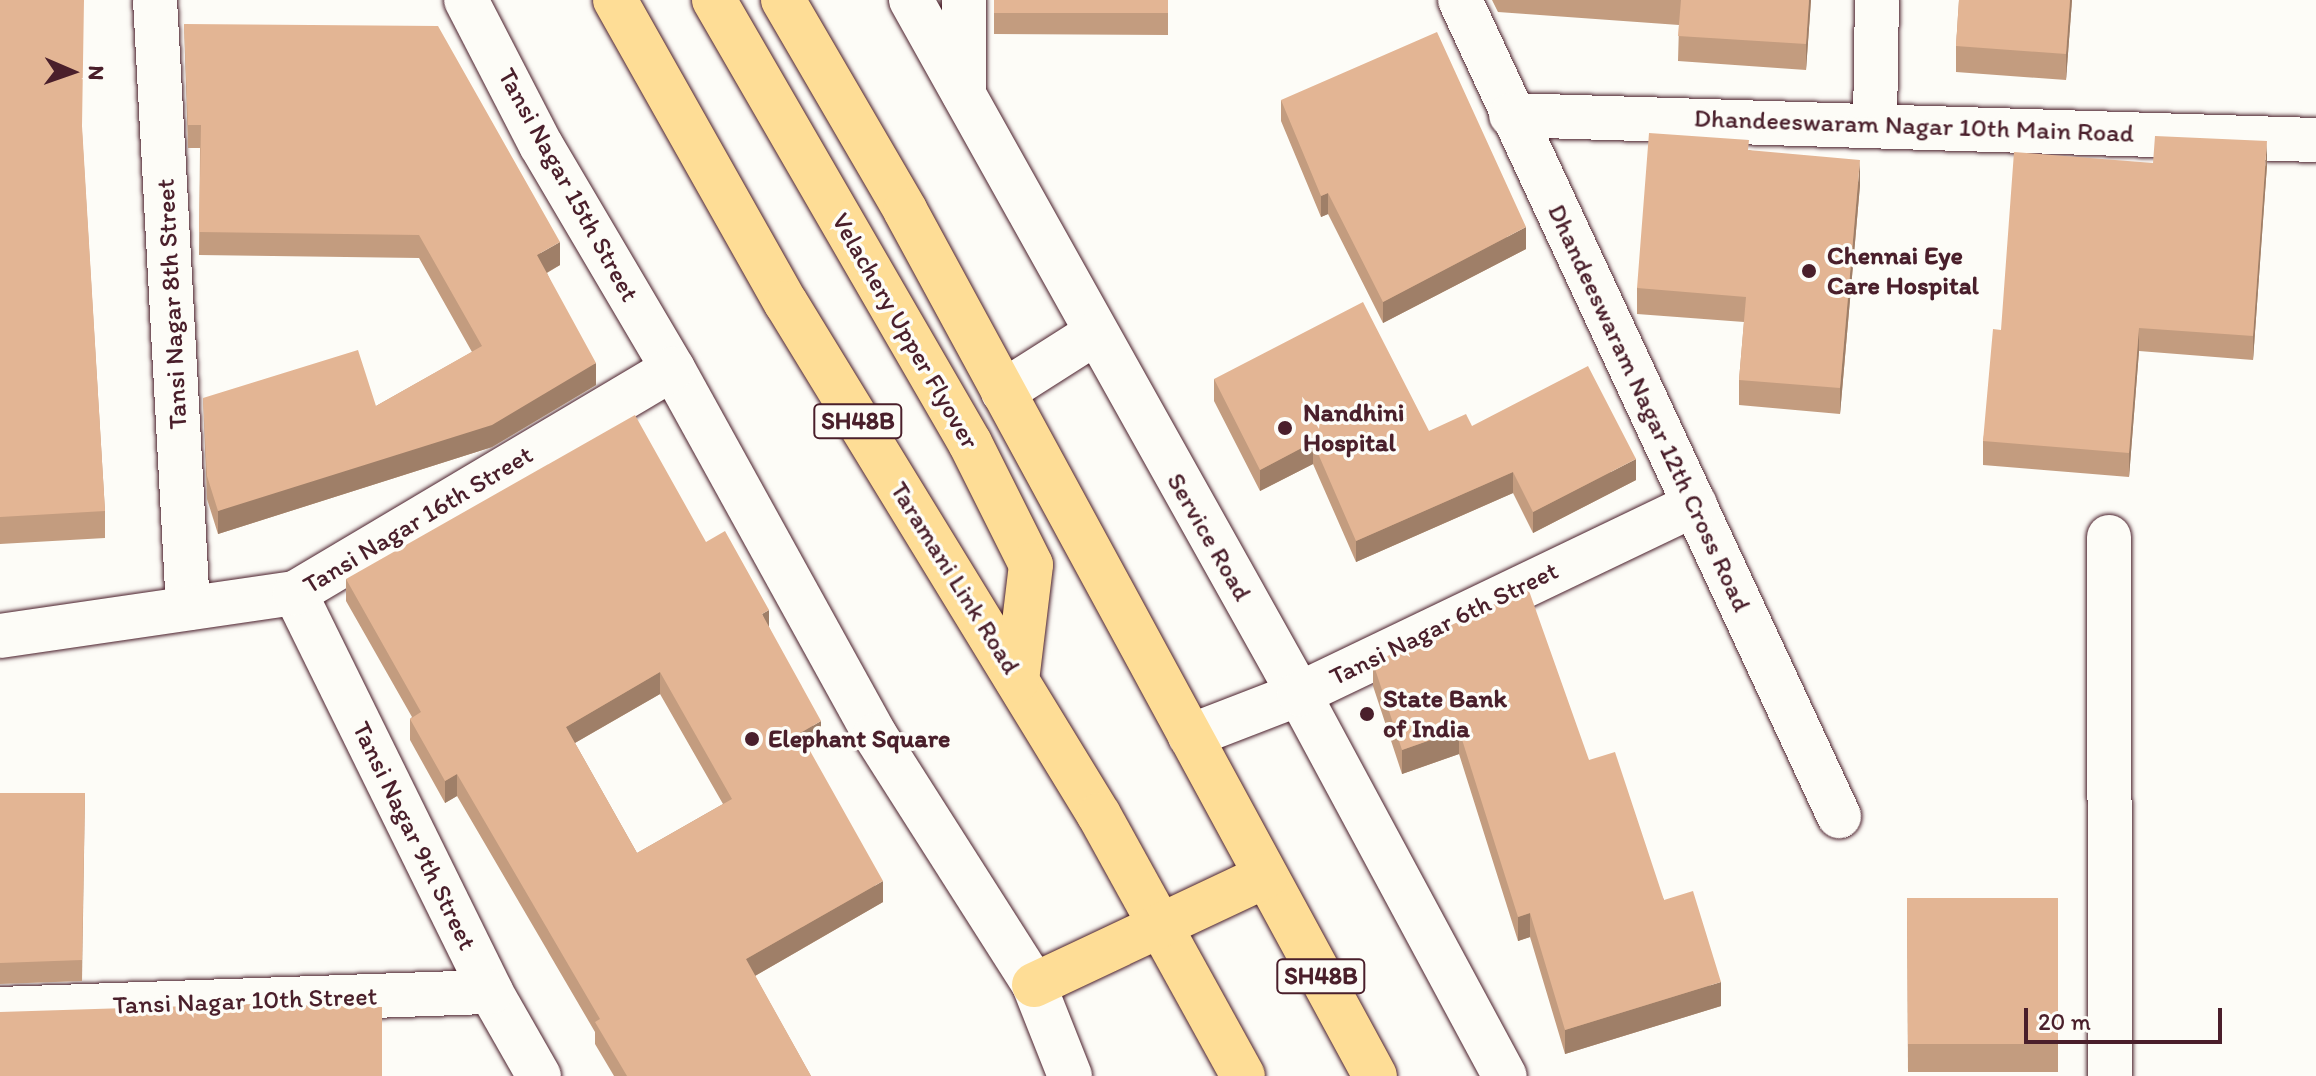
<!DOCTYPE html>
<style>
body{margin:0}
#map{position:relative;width:2316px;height:1076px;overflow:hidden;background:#fdfcf7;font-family:Itim,sans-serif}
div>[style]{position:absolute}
.roads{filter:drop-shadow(0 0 2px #4a1f2b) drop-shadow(0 0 2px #4a1f2b)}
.street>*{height:44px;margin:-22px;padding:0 22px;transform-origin:22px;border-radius:22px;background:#fdfcf7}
.primary>*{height:44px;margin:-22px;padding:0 22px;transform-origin:22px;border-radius:22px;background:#fedd96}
.wall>*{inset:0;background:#c39c7f}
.shaded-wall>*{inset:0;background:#9f7f68}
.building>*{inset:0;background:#e3b594}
.dots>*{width:22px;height:22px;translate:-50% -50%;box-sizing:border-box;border:4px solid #fdfcf7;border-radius:50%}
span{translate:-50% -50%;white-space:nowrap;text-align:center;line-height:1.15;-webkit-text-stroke:7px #fdfcf7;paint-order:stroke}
.shield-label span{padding:2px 6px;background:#fdfcf7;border:2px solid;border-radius:6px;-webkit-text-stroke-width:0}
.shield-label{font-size:24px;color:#4a1f2b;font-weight:700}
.street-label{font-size:26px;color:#4a1f2b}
.poi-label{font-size:26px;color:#4a1f2b;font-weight:700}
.left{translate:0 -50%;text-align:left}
.north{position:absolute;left:32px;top:32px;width:80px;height:80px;-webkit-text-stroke:6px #fdfcf7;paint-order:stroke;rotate:92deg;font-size:22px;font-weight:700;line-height:32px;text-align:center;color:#4a1f2b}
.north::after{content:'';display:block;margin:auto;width:28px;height:36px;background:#4a1f2b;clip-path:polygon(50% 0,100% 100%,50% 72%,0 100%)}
.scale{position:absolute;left:2024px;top:1008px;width:198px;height:36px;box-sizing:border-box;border:4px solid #4a1f2b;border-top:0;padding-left:10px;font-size:24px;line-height:28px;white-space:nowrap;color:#4a1f2b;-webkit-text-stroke:6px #fdfcf7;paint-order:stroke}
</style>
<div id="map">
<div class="roads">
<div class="street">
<i style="left:155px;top:0;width:609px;rotate:86.89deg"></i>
<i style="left:466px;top:0;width:163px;rotate:62.7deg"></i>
<i style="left:541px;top:145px;width:260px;rotate:59.5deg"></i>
<i style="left:673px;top:369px;width:418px;rotate:61.1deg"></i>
<i style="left:875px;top:735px;width:296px;rotate:57.5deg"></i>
<i style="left:1034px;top:985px;width:98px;rotate:68.4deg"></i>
<i style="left:911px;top:0;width:795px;rotate:60.79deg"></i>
<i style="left:1299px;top:694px;width:434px;rotate:61.7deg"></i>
<i style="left:964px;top:0;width:94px;rotate:90deg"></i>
<i style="left:1460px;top:0;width:900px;rotate:65.09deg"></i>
<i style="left:1511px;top:115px;width:805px;rotate:1.78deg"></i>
<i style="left:1875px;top:124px;width:124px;rotate:-89.1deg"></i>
<i style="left:1003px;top:392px;width:108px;rotate:-32.5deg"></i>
<i style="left:2109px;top:537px;width:539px;rotate:89.89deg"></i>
<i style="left:295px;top:593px;width:445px;rotate:63.8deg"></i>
<i style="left:491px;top:992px;width:97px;rotate:60.3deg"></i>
<i style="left:0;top:636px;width:298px;rotate:-8.3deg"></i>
<i style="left:295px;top:593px;width:439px;rotate:-30.7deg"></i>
<i style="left:1190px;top:736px;width:117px;rotate:-21.1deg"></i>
<i style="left:1299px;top:694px;width:439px;rotate:-25.6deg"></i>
<i style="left:0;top:1009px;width:491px;rotate:-2deg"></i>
</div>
<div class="primary">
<i style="left:615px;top:0;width:348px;rotate:60.6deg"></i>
<i style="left:786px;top:303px;width:600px;rotate:58.56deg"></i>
<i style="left:1099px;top:815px;width:298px;rotate:61.1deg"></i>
<i style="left:714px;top:0;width:512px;rotate:59.98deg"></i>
<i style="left:970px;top:443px;width:136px;rotate:63.4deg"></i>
<i style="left:1031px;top:565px;width:116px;rotate:96.9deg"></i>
<i style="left:783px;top:0;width:243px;rotate:59.8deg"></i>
<i style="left:905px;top:210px;width:985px;rotate:61.51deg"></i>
<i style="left:1034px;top:985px;width:256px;rotate:-25.2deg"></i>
</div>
</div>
<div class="wall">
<i style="clip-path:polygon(0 0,82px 132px,105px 511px,105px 538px,0 544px)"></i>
<i style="clip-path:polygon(994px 0,1168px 0,1168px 35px,994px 34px)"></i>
<i style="clip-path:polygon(1492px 0,1811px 0,1806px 70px,1678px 61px,1679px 25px,1498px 12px)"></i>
<i style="clip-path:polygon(1959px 0,2072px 0,2066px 80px,1956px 72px,1956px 46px)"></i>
<i style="clip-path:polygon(184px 24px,560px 265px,547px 273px,596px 385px,492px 447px,218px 534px,207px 499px,203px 398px,376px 406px,472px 352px,419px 258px,199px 255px,200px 148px,188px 148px)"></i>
<i style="clip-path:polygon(1281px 100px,1526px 249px,1383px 323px,1328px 214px,1321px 217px,1281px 121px)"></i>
<i style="clip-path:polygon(1749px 150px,1860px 185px,1840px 414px,1739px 405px,1739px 380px,1744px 322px,1637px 314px,1637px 288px)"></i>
<i style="clip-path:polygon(2267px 165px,2253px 360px,2139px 351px,2129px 477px,1983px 465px,1983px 441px,2001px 330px)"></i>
<i style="clip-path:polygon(1214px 379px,1429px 431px,1472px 426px,1636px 480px,1533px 533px,1513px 493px,1356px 562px,1313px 464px,1260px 491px,1214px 401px)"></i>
<i style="clip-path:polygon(evenodd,346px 579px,769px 627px,821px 743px,809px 750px,883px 902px,755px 976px,811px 1076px,614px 1076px,595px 1044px,595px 1032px,457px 796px,445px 803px,410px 740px,410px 719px,412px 717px,346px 601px,346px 579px,660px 694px,723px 804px,637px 853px,575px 743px,660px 694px)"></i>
<i style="clip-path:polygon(1373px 663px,1589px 760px,1721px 1006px,1565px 1054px,1530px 937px,1518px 941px,1459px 754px,1402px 774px,1373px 686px)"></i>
<i style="clip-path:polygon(0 793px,85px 793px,82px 981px,0 984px)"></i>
<i style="clip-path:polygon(1907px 898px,2058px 898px,2058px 1072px,1908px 1072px)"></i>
</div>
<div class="shaded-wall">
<i style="clip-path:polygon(1809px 0,1811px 0,1806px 70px,1806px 44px)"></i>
<i style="clip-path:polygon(2070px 0,2072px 0,2066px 80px,2066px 54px)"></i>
<i style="clip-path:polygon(2267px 141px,2267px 165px,2253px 360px,2253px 336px)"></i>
<i style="clip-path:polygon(1860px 160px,1860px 185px,1840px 414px,1840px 388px)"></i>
<i style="clip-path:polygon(1328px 193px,1328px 214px,1321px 217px,1321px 196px)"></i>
<i style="clip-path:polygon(1526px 227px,1526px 249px,1383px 323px,1383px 302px)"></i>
<i style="clip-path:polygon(560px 242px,560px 265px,537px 278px,537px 255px)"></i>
<i style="clip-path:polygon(2139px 328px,2139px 351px,2129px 477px,2129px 453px)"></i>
<i style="clip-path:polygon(596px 363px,596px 385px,492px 447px,218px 534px,218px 511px)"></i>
<i style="clip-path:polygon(1313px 442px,1313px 464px,1260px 491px,1260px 470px)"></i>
<i style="clip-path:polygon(1636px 459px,1636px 480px,1533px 533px,1533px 512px)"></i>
<i style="clip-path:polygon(1513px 472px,1513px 493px,1356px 562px,1356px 541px)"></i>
<i style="clip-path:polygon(769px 610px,769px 632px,762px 614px)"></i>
<i style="clip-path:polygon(660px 672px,660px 694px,566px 748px,566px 727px)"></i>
<i style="clip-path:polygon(821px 721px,821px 743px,800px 755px,800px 733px)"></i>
<i style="clip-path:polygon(1459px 730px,1459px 754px,1402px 774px,1402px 750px)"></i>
<i style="clip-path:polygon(457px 774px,457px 796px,445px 803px,445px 781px)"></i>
<i style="clip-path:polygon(883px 881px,883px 902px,746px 981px,746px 959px)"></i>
<i style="clip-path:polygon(1530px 913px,1530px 937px,1518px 941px,1518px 917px)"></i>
<i style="clip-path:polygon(1721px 982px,1721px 1006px,1565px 1054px,1565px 1030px)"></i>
</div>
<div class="building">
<i style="clip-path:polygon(0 0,84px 0,82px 126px,105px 511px,0 517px)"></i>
<i style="clip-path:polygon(994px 0,1168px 0,1168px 13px,994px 13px)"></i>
<i style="clip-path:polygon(1681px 0,1809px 0,1806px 44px,1678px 36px)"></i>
<i style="clip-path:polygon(1959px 0,2070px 0,2066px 54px,1956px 46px)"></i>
<i style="clip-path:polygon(184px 24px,438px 26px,560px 242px,537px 255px,596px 363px,492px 425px,218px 511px,207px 476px,203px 398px,358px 350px,376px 406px,482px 346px,419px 235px,199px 232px,201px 125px,188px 125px)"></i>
<i style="clip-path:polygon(1437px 32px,1526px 227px,1383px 302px,1328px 193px,1321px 196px,1281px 100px)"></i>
<i style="clip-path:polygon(1649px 133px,1749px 140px,1748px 150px,1860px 160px,1840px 388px,1739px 380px,1746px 297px,1637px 288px)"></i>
<i style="clip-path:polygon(2155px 136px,2267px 141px,2253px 336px,2139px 328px,2129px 453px,1983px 441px,1993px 329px,2001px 330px,2014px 152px,2153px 163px)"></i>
<i style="clip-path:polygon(1363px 302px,1429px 431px,1466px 414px,1472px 426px,1588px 366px,1636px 459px,1533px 512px,1513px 472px,1356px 541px,1313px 442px,1260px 470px,1214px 379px)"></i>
<i style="clip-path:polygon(evenodd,635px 415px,706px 542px,725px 531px,769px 610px,762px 614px,821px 721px,800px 733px,883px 881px,746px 959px,811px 1076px,627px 1076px,595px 1022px,600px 1019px,457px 774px,445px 781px,410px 719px,421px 712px,346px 579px,635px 415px,660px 672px,732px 799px,637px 853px,566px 727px,660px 672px)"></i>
<i style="clip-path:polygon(1528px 588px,1589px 760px,1615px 752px,1664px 900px,1693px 891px,1721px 982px,1565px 1030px,1530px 913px,1518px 917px,1459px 730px,1402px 750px,1373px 663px)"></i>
<i style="clip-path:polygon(0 793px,85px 793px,82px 960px,0 963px)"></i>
<i style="clip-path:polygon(1907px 898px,2058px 898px,2058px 1044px,1908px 1044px)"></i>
<i style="clip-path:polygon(253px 1004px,382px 1007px,382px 1076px,0 1076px,0 1012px)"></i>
</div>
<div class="dots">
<i style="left:1809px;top:271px;background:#4a1f2b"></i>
<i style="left:1285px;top:428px;background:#4a1f2b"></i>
<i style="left:1367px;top:714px;background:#4a1f2b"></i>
<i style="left:752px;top:739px;background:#4a1f2b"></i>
</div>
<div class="shield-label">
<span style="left:858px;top:421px">SH48B</span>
<span style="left:1321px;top:976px">SH48B</span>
</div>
<div class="street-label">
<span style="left:1914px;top:126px;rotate:2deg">Dhandeeswaram Nagar 10th Main Road</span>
<span style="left:568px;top:185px;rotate:61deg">Tansi Nagar 15th Street</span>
<span style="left:172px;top:304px;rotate:-93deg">Tansi Nagar 8th Street</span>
<span style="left:905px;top:331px;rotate:60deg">Velachery Upper Flyover</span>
<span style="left:1649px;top:408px;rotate:65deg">Dhandeeswaram Nagar 12th Cross Road</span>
<span style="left:418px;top:520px;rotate:-31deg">Tansi Nagar 16th Street</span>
<span style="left:1209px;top:537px;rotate:60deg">Service Road</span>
<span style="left:955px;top:578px;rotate:58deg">Taramani Link Road</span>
<span style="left:1444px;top:624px;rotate:-26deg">Tansi Nagar 6th Street</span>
<span style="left:414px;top:836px;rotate:64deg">Tansi Nagar 9th Street</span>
<span style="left:245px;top:1001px;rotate:-2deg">Tansi Nagar 10th Street</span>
</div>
<div class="poi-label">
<span class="left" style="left:1827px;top:271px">Chennai Eye<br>Care Hospital</span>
<span class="left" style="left:1303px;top:428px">Nandhini<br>Hospital</span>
<span class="left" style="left:1383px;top:714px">State Bank<br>of India</span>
<span class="left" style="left:768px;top:739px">Elephant Square</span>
</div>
<div class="north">N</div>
<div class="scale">20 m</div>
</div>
